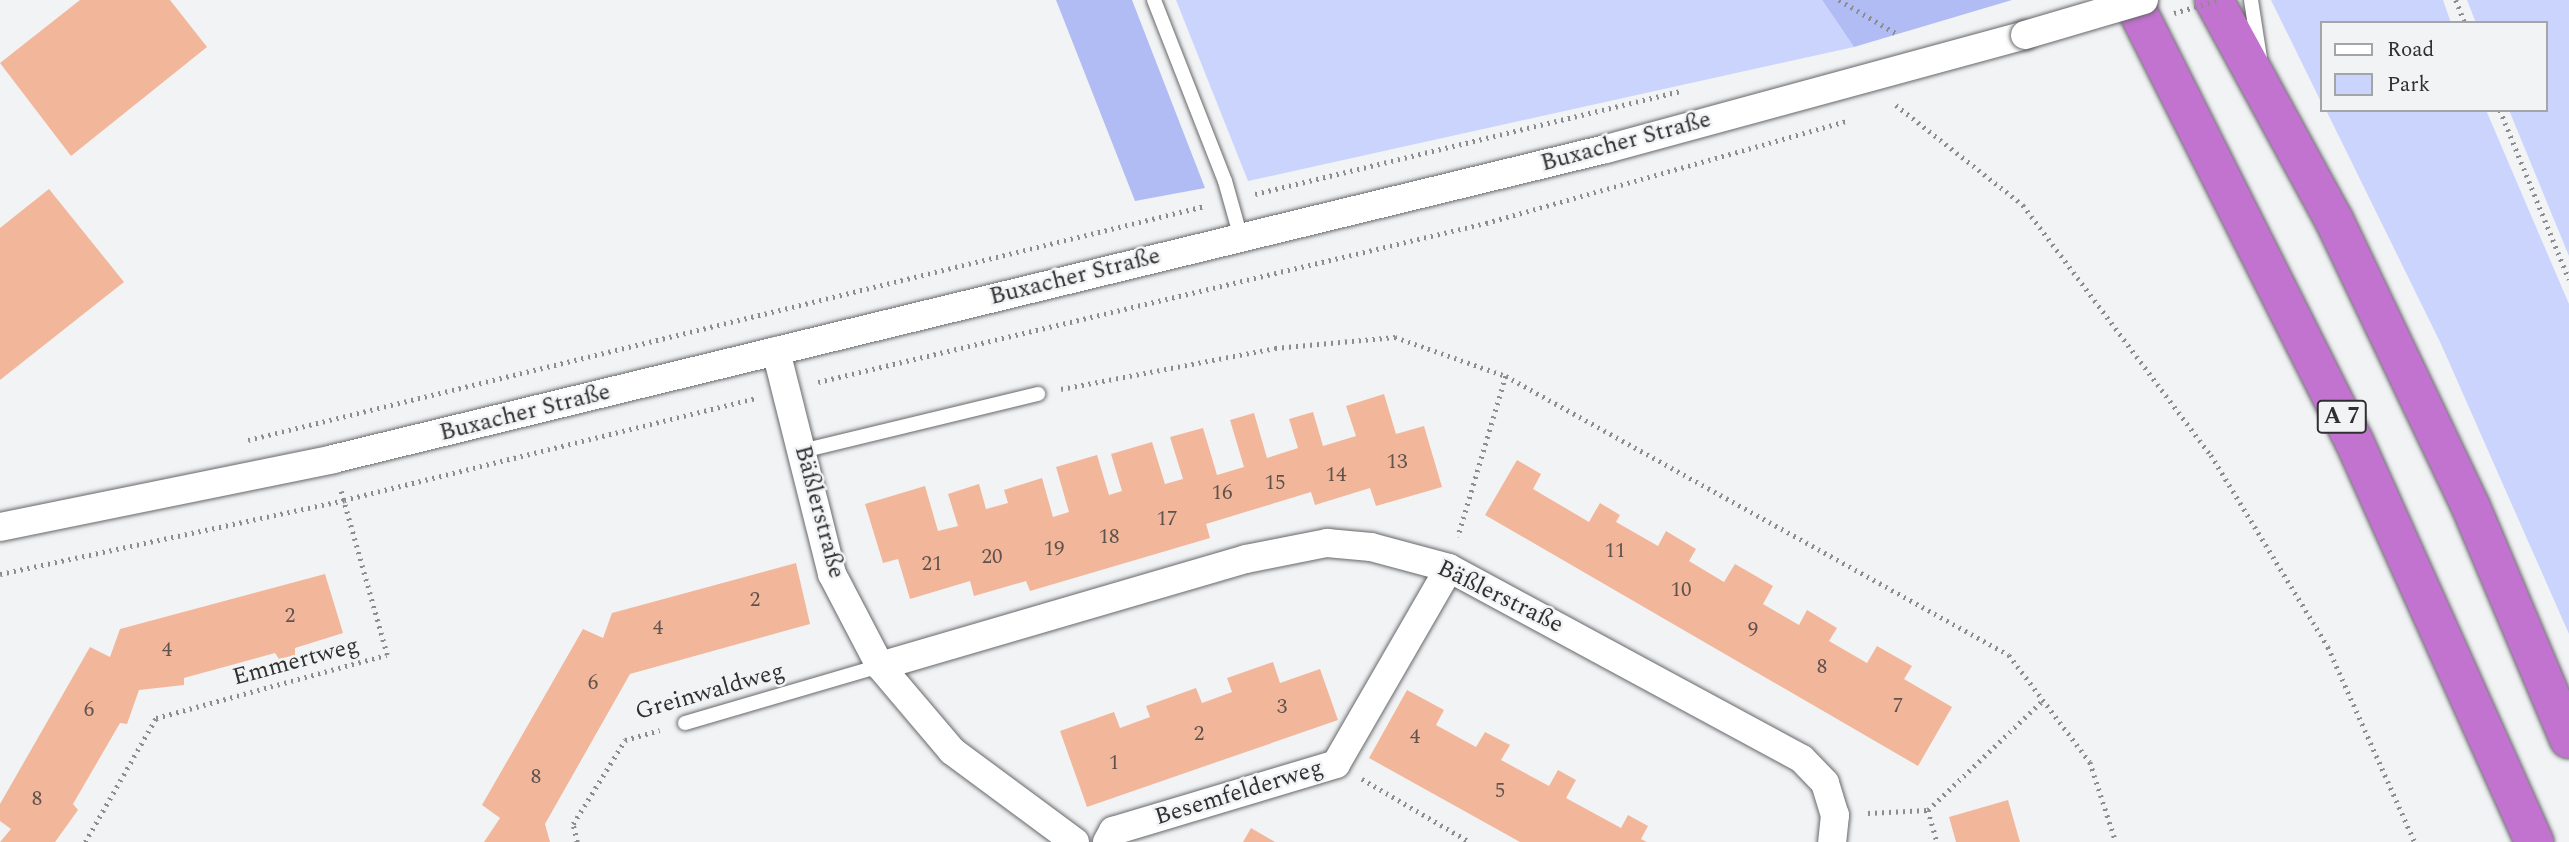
<!DOCTYPE html>
<meta charset="utf-8">
<style>
body{margin:0}
#map{position:relative;width:2569px;height:842px;overflow:hidden;background:#f2f3f5;font-family:Spectral,serif}
div>[style]{position:absolute}
.green>*{inset:0;background:#cbd4fd}
.forest>*{inset:0;background:#b0bcf3}
.building>*{inset:0;background:#f2b79b}
.path>*{height:4.5px;margin-top:-2.25px;transform-origin:0;background:repeating-linear-gradient(90deg,#8d8d8e 0 2px,transparent 0 7px)}
.roads{filter:drop-shadow(0 0 2px #67686a) drop-shadow(0 0 2px #67686a)}
.lane>*{height:14px;margin:-7px;padding:0 7px;transform-origin:7px;border-radius:7px;background:#fff}
.street>*{height:28px;margin:-14px;padding:0 14px;transform-origin:14px;border-radius:14px;background:#fff}
.highway>*{height:38px;margin:-19px;padding:0 19px;transform-origin:19px;border-radius:19px;background:#c272cf}
.path-bridge>*{height:4.5px;margin-top:-2.25px;transform-origin:0;background:repeating-linear-gradient(90deg,#8d8d8e 0 2px,transparent 0 7px)}
.bridges{filter:drop-shadow(0 0 2px #67686a) drop-shadow(0 0 2px #67686a)}
.street-bridge>*{height:28px;margin:-14px;padding:0 14px;transform-origin:14px;border-radius:14px;background:#fff}
span{translate:-50% -50%;white-space:nowrap;text-align:center;line-height:1.15;-webkit-text-stroke:5px #f2f3f5;paint-order:stroke}
.number-label{font-size:21px;color:#60524c}
.number-label span{-webkit-text-stroke-width:0}
.shield-label span{padding:2px 5px;background:#f2f3f5;border:2px solid;border-radius:5px;-webkit-text-stroke-width:0}
.shield-label{font-size:23px;color:#303031;font-weight:700}
.street-label{font-size:24px;color:#303031}
.legend{position:absolute;left:2320px;top:21px;width:228px;height:91px;box-sizing:border-box;background:#f2f3f5;border:2px solid #a4a5a7;margin:0;padding:9px 12px;list-style:none;font-size:21px;color:#303031}
.legend li{display:flex;align-items:center;gap:14px;height:35px}
.legend b{width:35px;border:2px solid #a4a5a7}
</style>
<div id="map">
<div class="green">
<i style="clip-path:polygon(1176px 0,1822px 0,1854px 47px,1248px 181px)"></i>
<i style="clip-path:polygon(2271px 0,2443px 0,2451px 23px,2322px 23px,2322px 104px)"></i>
<i style="clip-path:polygon(2467px 0,2569px 0,2569px 256px,2509px 110px,2546px 110px,2546px 23px,2476px 23px)"></i>
<i style="clip-path:polygon(2326px 110px,2486px 110px,2569px 304px,2569px 634px,2441px 344px)"></i>
</div>
<div class="forest">
<i style="clip-path:polygon(1056px 0,1132px 0,1205px 188px,1135px 201px)"></i>
<i style="clip-path:polygon(1822px 0,2012px 0,1854px 47px)"></i>
</div>
<div class="building">
<i style="clip-path:polygon(80px 0,170px 0,207px 47px,71px 156px,0 63px)"></i>
<i style="clip-path:polygon(49px 189px,124px 282px,0 380px,0 228px)"></i>
<i style="clip-path:polygon(1384px 394px,1396px 434px,1424px 426px,1442px 487px,1376px 506px,1370px 488px,1315px 505px,1311px 492px,1206px 524px,1210px 538px,1030px 591px,1026px 581px,974px 596px,970px 581px,910px 599px,898px 559px,883px 563px,865px 504px,925px 486px,938px 531px,958px 526px,948px 494px,979px 484px,986px 509px,1008px 503px,1004px 490px,1042px 478px,1053px 517px,1069px 512px,1056px 467px,1097px 455px,1109px 495px,1122px 491px,1111px 454px,1152px 442px,1165px 484px,1183px 479px,1170px 437px,1203px 428px,1217px 475px,1244px 467px,1230px 420px,1254px 413px,1267px 458px,1298px 448px,1289px 419px,1313px 412px,1323px 446px,1356px 436px,1346px 406px)"></i>
<i style="clip-path:polygon(1517px 460px,1541px 474px,1533px 489px,1589px 522px,1600px 503px,1620px 515px,1616px 522px,1658px 546px,1666px 531px,1696px 549px,1689px 561px,1724px 582px,1735px 564px,1773px 586px,1763px 604px,1799px 625px,1807px 610px,1837px 628px,1829px 641px,1867px 663px,1877px 646px,1912px 666px,1904px 679px,1952px 707px,1918px 766px,1485px 515px)"></i>
<i style="clip-path:polygon(796px 563px,810px 624px,630px 674px,545px 824px,550px 842px,484px 842px,500px 818px,482px 805px,583px 629px,603px 638px,612px 613px)"></i>
<i style="clip-path:polygon(325px 574px,343px 633px,295px 648px,295px 655px,279px 659px,275px 653px,184px 678px,184px 685px,139px 690px,127px 724px,120px 723px,73px 804px,78px 810px,55px 842px,0 842px,11px 829px,0 821px,0 804px,90px 647px,110px 657px,120px 629px)"></i>
<i style="clip-path:polygon(1273px 662px,1280px 683px,1320px 669px,1338px 720px,1087px 807px,1060px 731px,1114px 712px,1120px 728px,1150px 717px,1146px 706px,1196px 688px,1202px 703px,1232px 692px,1227px 678px)"></i>
<i style="clip-path:polygon(1407px 690px,1444px 710px,1436px 725px,1476px 747px,1485px 732px,1510px 745px,1501px 760px,1549px 786px,1558px 770px,1576px 780px,1566px 798px,1621px 828px,1628px 815px,1648px 826px,1641px 839px,1647px 842px,1520px 842px,1369px 758px)"></i>
<i style="clip-path:polygon(2008px 800px,2020px 842px,1956px 842px,1949px 817px)"></i>
<i style="clip-path:polygon(1251px 828px,1275px 842px,1243px 842px)"></i>
</div>
<div class="path">
<i style="left:1839px;top:0;width:69px;rotate:30.3deg"></i>
<i style="left:2456px;top:0;width:25px;rotate:69deg"></i>
<i style="left:1896px;top:105px;width:162px;rotate:38.2deg"></i>
<i style="left:2023px;top:205px;width:313px;rotate:53.1deg"></i>
<i style="left:2211px;top:455px;width:225px;rotate:58.6deg"></i>
<i style="left:2328px;top:647px;width:214px;rotate:66deg"></i>
<i style="left:2500px;top:110px;width:183px;rotate:67.8deg"></i>
<i style="left:1255px;top:194px;width:439px;rotate:-13.6deg"></i>
<i style="left:1506px;top:376px;width:575px;rotate:29.02deg"></i>
<i style="left:2009px;top:655px;width:134px;rotate:52.9deg"></i>
<i style="left:2090px;top:762px;width:84px;rotate:72deg"></i>
<i style="left:818px;top:382px;width:687px;rotate:-13.39deg"></i>
<i style="left:1486px;top:223px;width:375px;rotate:-15.8deg"></i>
<i style="left:1061px;top:389px;width:218px;rotate:-10.8deg"></i>
<i style="left:1275px;top:348px;width:121px;rotate:-5.2deg"></i>
<i style="left:1395px;top:337px;width:118px;rotate:19.4deg"></i>
<i style="left:1506px;top:376px;width:168px;rotate:106.6deg"></i>
<i style="left:248px;top:440px;width:985px;rotate:-13.74deg"></i>
<i style="left:0;top:574px;width:352px;rotate:-12.1deg"></i>
<i style="left:344px;top:500px;width:423px;rotate:-13.9deg"></i>
<i style="left:1362px;top:779px;width:125px;rotate:30.3deg"></i>
<i style="left:1928px;top:810px;width:156px;rotate:-43.7deg"></i>
<i style="left:1868px;top:813px;width:60px;rotate:-2.9deg"></i>
<i style="left:1928px;top:810px;width:33px;rotate:74deg"></i>
<i style="left:85px;top:842px;width:143px;rotate:-60.2deg"></i>
<i style="left:156px;top:718px;width:239px;rotate:-15.3deg"></i>
<i style="left:387px;top:655px;width:170px;rotate:-105.7deg"></i>
<i style="left:577px;top:842px;width:18px;rotate:-103deg"></i>
<i style="left:573px;top:824px;width:99px;rotate:-58.2deg"></i>
<i style="left:625px;top:740px;width:36px;rotate:-16deg"></i>
</div>
<div class="roads">
<div class="lane">
<i style="left:1154px;top:0;width:194px;rotate:68.6deg"></i>
<i style="left:1225px;top:181px;width:59px;rotate:74.3deg"></i>
<i style="left:2251px;top:0;width:59px;rotate:81.2deg"></i>
<i style="left:802px;top:451px;width:243px;rotate:-13.6deg"></i>
<i style="left:685px;top:723px;width:203px;rotate:-16.3deg"></i>
</div>
<div class="street">
<i style="left:776px;top:351px;width:230px;rotate:75.9deg"></i>
<i style="left:832px;top:574px;width:104px;rotate:62.4deg"></i>
<i style="left:880px;top:666px;width:111px;rotate:49.7deg"></i>
<i style="left:952px;top:751px;width:153px;rotate:36.5deg"></i>
<i style="left:0;top:527px;width:340px;rotate:-11.5deg"></i>
<i style="left:333px;top:459px;width:1310px;rotate:-13.69deg"></i>
<i style="left:1606px;top:149px;width:434px;rotate:-15.2deg"></i>
<i style="left:880px;top:666px;width:381px;rotate:-16.3deg"></i>
<i style="left:1246px;top:559px;width:83px;rotate:-11.2deg"></i>
<i style="left:1327px;top:543px;width:44px;rotate:5.2deg"></i>
<i style="left:1371px;top:547px;width:81px;rotate:15.1deg"></i>
<i style="left:1449px;top:568px;width:401px;rotate:28.4deg"></i>
<i style="left:1802px;top:759px;width:33px;rotate:46deg"></i>
<i style="left:1825px;top:783px;width:34px;rotate:73deg"></i>
<i style="left:1835px;top:815px;width:27px;rotate:96deg"></i>
<i style="left:1107px;top:842px;width:13px;rotate:-61deg"></i>
<i style="left:1113px;top:831px;width:233px;rotate:-16.7deg"></i>
<i style="left:1336px;top:764px;width:226px;rotate:-60deg"></i>
</div>
<div class="highway">
<i style="left:2132px;top:0;width:494px;rotate:63.3deg"></i>
<i style="left:2354px;top:441px;width:440px;rotate:65.8deg"></i>
<i style="left:2214px;top:0;width:251px;rotate:61.4deg"></i>
<i style="left:2334px;top:220px;width:316px;rotate:64.5deg"></i>
<i style="left:2470px;top:505px;width:254px;rotate:67.1deg"></i>
</div>
</div>
<div class="path-bridge">
<i style="left:2174px;top:13px;width:47px;rotate:-16.1deg"></i>
</div>
<div class="bridges">
<div class="street-bridge">
<i style="left:2025px;top:35px;width:124px;rotate:-16.4deg"></i>
</div>
</div>
<div class="number-label">
<span style="left:1397px;top:462px">13</span>
<span style="left:1336px;top:475px">14</span>
<span style="left:1275px;top:483px">15</span>
<span style="left:1222px;top:493px">16</span>
<span style="left:1167px;top:519px">17</span>
<span style="left:1109px;top:537px">18</span>
<span style="left:1054px;top:549px">19</span>
<span style="left:1615px;top:551px">11</span>
<span style="left:992px;top:557px">20</span>
<span style="left:932px;top:564px">21</span>
<span style="left:1681px;top:590px">10</span>
<span style="left:755px;top:600px">2</span>
<span style="left:290px;top:616px">2</span>
<span style="left:658px;top:628px">4</span>
<span style="left:1753px;top:630px">9</span>
<span style="left:167px;top:650px">4</span>
<span style="left:1822px;top:667px">8</span>
<span style="left:593px;top:683px">6</span>
<span style="left:1898px;top:706px">7</span>
<span style="left:1282px;top:707px">3</span>
<span style="left:89px;top:710px">6</span>
<span style="left:1199px;top:734px">2</span>
<span style="left:1415px;top:737px">4</span>
<span style="left:1114px;top:763px">1</span>
<span style="left:536px;top:777px">8</span>
<span style="left:1500px;top:791px">5</span>
<span style="left:37px;top:799px">8</span>
</div>
<div class="shield-label">
<span style="left:2342px;top:417px">A 7</span>
</div>
<div class="street-label">
<span style="left:1626px;top:142px;rotate:-15deg">Buxacher Straße</span>
<span style="left:1075px;top:277px;rotate:-14deg">Buxacher Straße</span>
<span style="left:525px;top:413px;rotate:-14deg">Buxacher Straße</span>
<span style="left:819px;top:512px;rotate:75deg">Bäßlerstraße</span>
<span style="left:1500px;top:597px;rotate:26deg">Bäßlerstraße</span>
<span style="left:296px;top:662px;rotate:-15deg">Emmertweg</span>
<span style="left:710px;top:692px;rotate:-16deg">Greinwaldweg</span>
<span style="left:1239px;top:793px;rotate:-17deg">Besemfelderweg</span>
</div>
<ul class="legend">
<li><b style="height:9px;background:#fff"></b>Road</li>
<li><b style="height:19px;background:#cbd4fd"></b>Park</li>
</ul>
</div>
